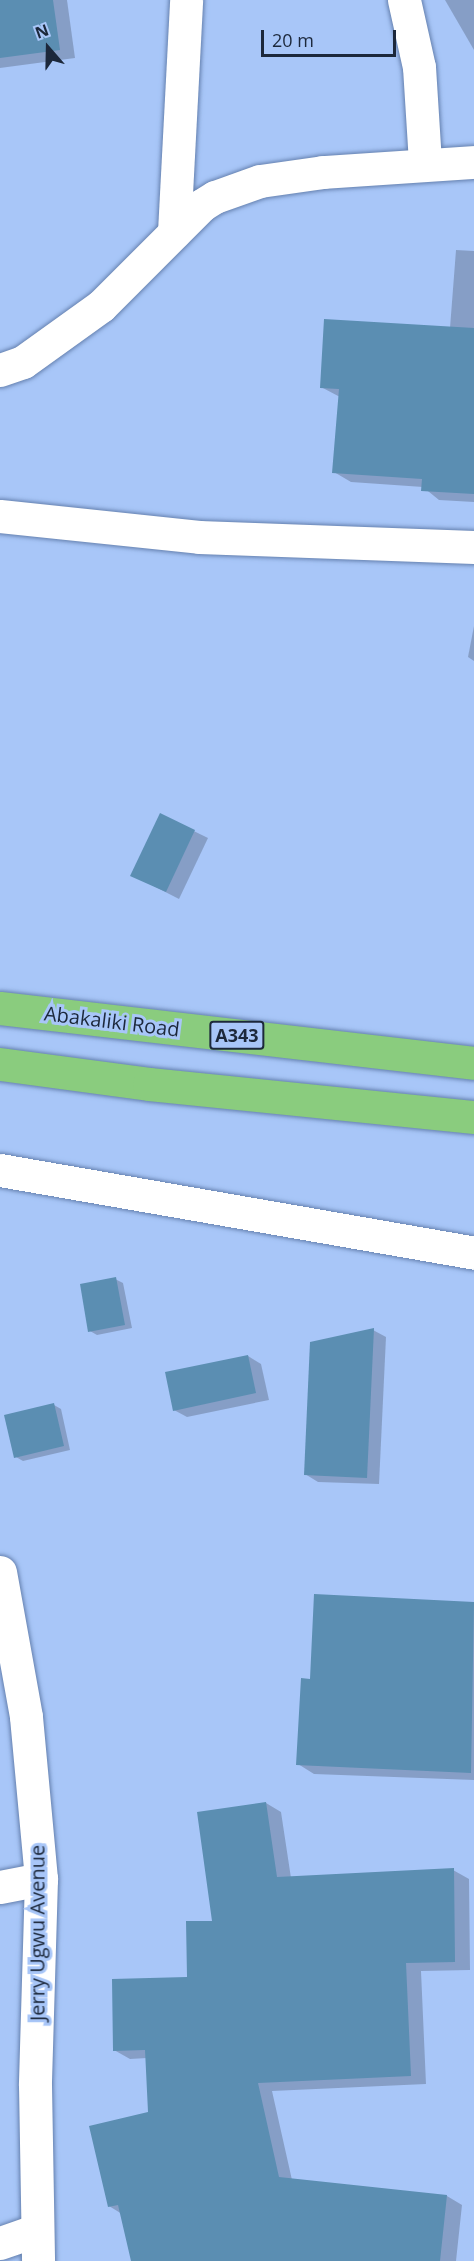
<!DOCTYPE html>
<style>
body{margin:0}
#map{position:relative;width:474px;height:2261px;overflow:hidden;background:#a8c6f8;font-family:"Open Sans",sans-serif}
div>[style]{position:absolute}
.shadow>*{inset:0;background:#0003}
.building>*{inset:0;background:#5b8eb2}
.roads{filter:drop-shadow(0 0 2px #6581af) drop-shadow(0 0 2px #6581af)}
.minor>*{height:33px;margin:-16.5px;padding:0 16.5px;transform-origin:16.5px;border-radius:16.5px;background:#fff}
.trunk>*{height:33px;margin:-16.5px;padding:0 16.5px;transform-origin:16.5px;border-radius:16.5px;background:#8acc7e}
span{translate:-50% -50%;white-space:nowrap;text-align:center;line-height:1.15;-webkit-text-stroke:6px #a8c6f8;paint-order:stroke}
.shield-label span{padding:2px 4px;background:#a8c6f8;border:2px solid;border-radius:4px;-webkit-text-stroke-width:0}
.shield-label{font-size:18px;color:#1c283b;font-weight:700}
.street-label{font-size:20px;color:#1c283b}
.north{position:absolute;left:18px;top:18px;width:60px;height:60px;-webkit-text-stroke:4px #a8c6f8;paint-order:stroke;rotate:340deg;font-size:16px;font-weight:700;line-height:24px;text-align:center;color:#1c283b}
.north::after{content:'';display:block;margin:auto;width:21px;height:27px;background:#1c283b;clip-path:polygon(50% 0,100% 100%,50% 72%,0 100%)}
.scale{position:absolute;left:261px;top:30px;width:135px;height:27px;box-sizing:border-box;border:3px solid #1c283b;border-top:0;padding-left:8px;font-size:18px;line-height:21px;white-space:nowrap;color:#1c283b;-webkit-text-stroke:4px #a8c6f8;paint-order:stroke}
</style>
<div id="map">
<div class="shadow">
<i style="clip-path:polygon(0 0,67px 0,75px 58px,0 68px)"></i>
<i style="clip-path:polygon(445px 0,474px 0,474px 50px)"></i>
<i style="clip-path:polygon(456px 250px,474px 251px,474px 502px,439px 500px,423px 487px,351px 482px,334px 472px,340px 397px,321px 387px,450px 328px)"></i>
<i style="clip-path:polygon(474px 626px,474px 661px,468px 657px)"></i>
<i style="clip-path:polygon(161px 815px,208px 838px,179px 899px,132px 875px)"></i>
<i style="clip-path:polygon(115px 1279px,123px 1283px,132px 1328px,97px 1335px,90px 1331px)"></i>
<i style="clip-path:polygon(373px 1330px,386px 1337px,379px 1484px,318px 1482px,305px 1474px)"></i>
<i style="clip-path:polygon(248px 1356px,261px 1364px,269px 1400px,187px 1417px,174px 1410px)"></i>
<i style="clip-path:polygon(54px 1405px,61px 1409px,70px 1450px,23px 1461px,16px 1457px)"></i>
<i style="clip-path:polygon(316px 1596px,474px 1604px,474px 1780px,314px 1774px,298px 1764px,312px 1680px)"></i>
<i style="clip-path:polygon(266px 1803px,281px 1812px,291px 1878px,453px 1870px,469px 1879px,470px 1970px,421px 1971px,426px 2084px,272px 2091px,292px 2180px,447px 2196px,462px 2205px,456px 2261px,133px 2261px,122px 2214px,109px 2206px,149px 2113px,147px 2058px,130px 2059px,114px 2050px,188px 1979px)"></i>
</div>
<div class="building">
<i style="clip-path:polygon(0 0,53px 0,60px 50px,0 58px)"></i>
<i style="clip-path:polygon(324px 319px,474px 328px,474px 494px,421px 491px,422px 479px,332px 473px,339px 389px,320px 388px)"></i>
<i style="clip-path:polygon(160px 813px,195px 830px,166px 892px,130px 876px)"></i>
<i style="clip-path:polygon(116px 1277px,125px 1325px,88px 1332px,80px 1284px)"></i>
<i style="clip-path:polygon(374px 1328px,367px 1478px,304px 1475px,310px 1342px)"></i>
<i style="clip-path:polygon(248px 1355px,256px 1393px,173px 1411px,165px 1372px)"></i>
<i style="clip-path:polygon(54px 1403px,64px 1446px,14px 1458px,4px 1415px)"></i>
<i style="clip-path:polygon(314px 1594px,474px 1602px,471px 1773px,296px 1765px,301px 1678px,310px 1679px)"></i>
<i style="clip-path:polygon(266px 1802px,277px 1877px,454px 1868px,455px 1962px,406px 1963px,411px 2076px,258px 2083px,279px 2177px,447px 2195px,440px 2261px,131px 2261px,118px 2205px,108px 2207px,89px 2126px,148px 2112px,145px 2050px,113px 2051px,112px 1979px,187px 1977px,186px 1921px,212px 1921px,197px 1812px)"></i>
</div>
<div class="roads">
<div class="minor">
<i style="left:404px;top:0;width:69px;rotate:77.4deg"></i>
<i style="left:419px;top:67px;width:96px;rotate:86.4deg"></i>
<i style="left:174px;top:232px;width:232px;rotate:-87deg"></i>
<i style="left:0;top:370px;width:24px;rotate:-19deg"></i>
<i style="left:23px;top:362px;width:96px;rotate:-35.7deg"></i>
<i style="left:101px;top:306px;width:143px;rotate:-45deg"></i>
<i style="left:202px;top:205px;width:15px;rotate:-32deg"></i>
<i style="left:215px;top:197px;width:48px;rotate:-19.6deg"></i>
<i style="left:260px;top:181px;width:64px;rotate:-8.1deg"></i>
<i style="left:323px;top:172px;width:151px;rotate:-3.8deg"></i>
<i style="left:0;top:516px;width:200px;rotate:6deg"></i>
<i style="left:199px;top:537px;width:275px;rotate:2.1deg"></i>
<i style="left:0;top:1170px;width:481px;rotate:9.9deg"></i>
<i style="left:0;top:1572px;width:147px;rotate:79.8deg"></i>
<i style="left:26px;top:1717px;width:163px;rotate:84.7deg"></i>
<i style="left:41px;top:1879px;width:206px;rotate:91.7deg"></i>
<i style="left:35px;top:2085px;width:176px;rotate:89deg"></i>
<i style="left:0;top:1887px;width:42px;rotate:-11deg"></i>
<i style="left:0;top:2243px;width:37px;rotate:-19deg"></i>
</div>
<div class="trunk">
<i style="left:0;top:1008px;width:477px;rotate:6.6deg"></i>
<i style="left:0;top:1064px;width:150px;rotate:7.6deg"></i>
<i style="left:149px;top:1084px;width:327px;rotate:5.8deg"></i>
</div>
</div>
<div class="shield-label">
<span style="left:237px;top:1035px">A343</span>
</div>
<div class="street-label">
<span style="left:112px;top:1021px;rotate:7deg">Abakaliki Road</span>
<span style="left:37px;top:1933px;rotate:-90deg">Jerry Ugwu Avenue</span>
</div>
<div class="north">N</div>
<div class="scale">20 m</div>
</div>
